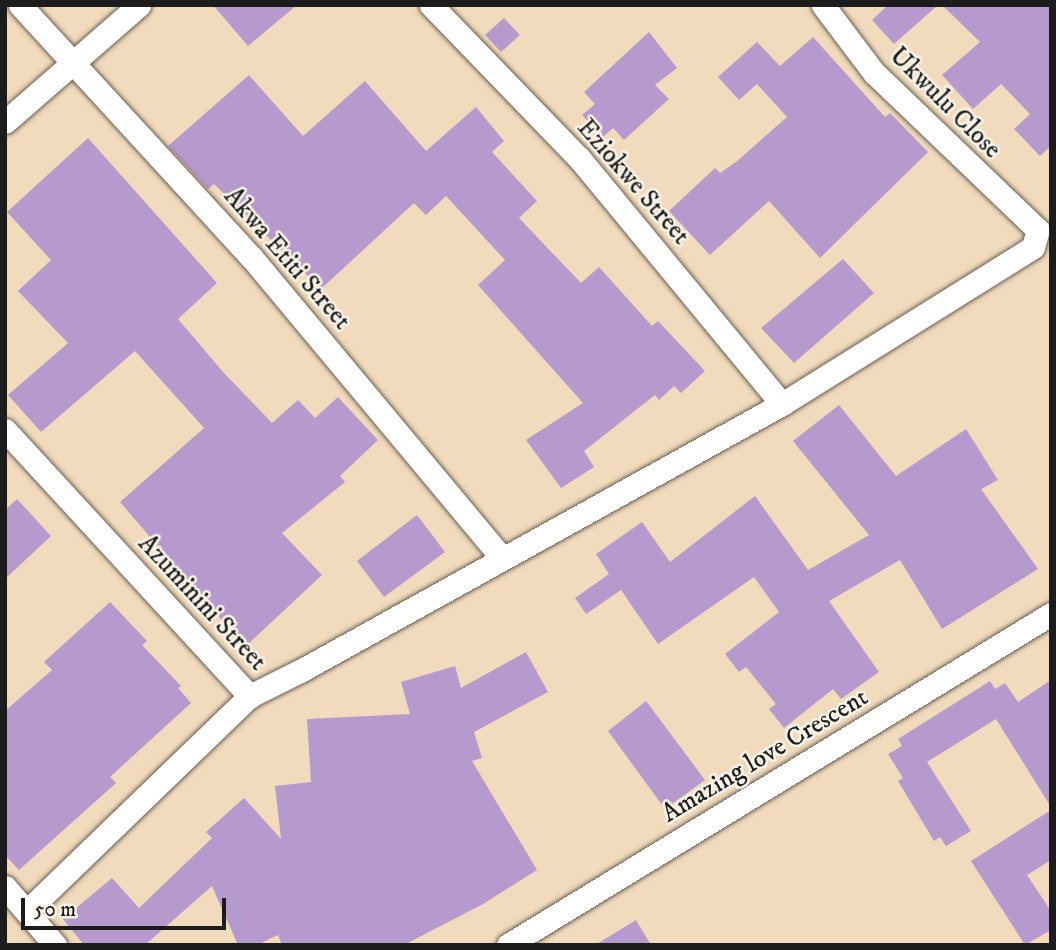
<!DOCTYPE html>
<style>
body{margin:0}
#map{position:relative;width:1056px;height:950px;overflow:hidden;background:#f2dbbc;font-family:"IM FELL DW Pica",serif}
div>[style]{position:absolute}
.building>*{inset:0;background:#b79acd}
.roads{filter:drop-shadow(0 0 2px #675f54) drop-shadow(0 0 2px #675f54)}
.minor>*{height:23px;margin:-11.5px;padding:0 11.5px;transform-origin:11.5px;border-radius:11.5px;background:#fff}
span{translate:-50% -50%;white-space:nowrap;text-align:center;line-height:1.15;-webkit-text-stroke:5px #f7f3e8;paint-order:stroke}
.street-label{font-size:26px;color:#1c1c1c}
.frame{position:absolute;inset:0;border:7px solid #1c1c1c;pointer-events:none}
.scale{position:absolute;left:21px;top:898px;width:205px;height:32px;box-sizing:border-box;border:4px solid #1c1c1c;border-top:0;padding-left:9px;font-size:21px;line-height:24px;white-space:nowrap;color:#1c1c1c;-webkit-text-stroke:5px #f7f3e8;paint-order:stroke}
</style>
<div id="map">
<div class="building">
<i style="clip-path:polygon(213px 5px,297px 5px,248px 46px)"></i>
<i style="clip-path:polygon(888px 5px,938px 5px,894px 44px,872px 20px)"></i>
<i style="clip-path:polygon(942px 5px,1051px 5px,1051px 146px,1040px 156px,1014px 129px,1030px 114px,1001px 84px,973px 109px,942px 75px,980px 42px)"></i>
<i style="clip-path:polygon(504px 18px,520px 35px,501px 52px,485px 35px)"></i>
<i style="clip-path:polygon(649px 32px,677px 68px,655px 85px,669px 99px,624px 140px,613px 128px,603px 137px,582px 115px,595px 104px,584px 92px)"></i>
<i style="clip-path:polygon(813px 37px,885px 117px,890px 113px,928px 152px,820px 258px,769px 201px,710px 255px,669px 211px,715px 168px,720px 173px,736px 162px,787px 117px,757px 84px,739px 100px,718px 77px,757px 42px,780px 66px)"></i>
<i style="clip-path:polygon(249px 75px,303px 136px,365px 81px,426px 151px,476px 107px,504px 141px,492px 152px,537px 201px,519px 218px,581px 283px,599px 267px,652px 326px,658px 321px,705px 371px,681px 393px,674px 386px,659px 400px,655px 395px,584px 451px,594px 467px,561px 488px,526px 440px,583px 403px,478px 285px,505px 260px,446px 196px,426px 215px,414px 203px,321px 289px,214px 184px,208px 189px,168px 146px)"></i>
<i style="clip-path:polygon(88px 138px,217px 283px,178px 319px,224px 373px,272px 423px,298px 400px,315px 418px,338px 397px,378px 440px,340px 476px,345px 482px,282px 533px,322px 575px,245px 647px,120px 502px,204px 428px,135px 351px,41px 432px,8px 395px,68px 343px,18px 291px,51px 260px,7px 212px)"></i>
<i style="clip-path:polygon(843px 259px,874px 293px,794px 363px,761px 328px)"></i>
<i style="clip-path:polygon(839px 405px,896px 476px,966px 429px,998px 480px,981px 489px,1038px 569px,942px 629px,900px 560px,829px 601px,879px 672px,841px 699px,833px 689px,784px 728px,769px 709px,776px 704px,746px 667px,739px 672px,725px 654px,779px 612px,754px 577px,658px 644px,621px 590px,586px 614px,575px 598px,609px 574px,596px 554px,642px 522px,670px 562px,755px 496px,808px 570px,869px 535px,793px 441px)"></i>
<i style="clip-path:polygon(17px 499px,51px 536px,5px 579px,5px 510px)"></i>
<i style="clip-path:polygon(417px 515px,445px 552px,384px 597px,357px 561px)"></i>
<i style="clip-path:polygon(110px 602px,147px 641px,142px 645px,181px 686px,178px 688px,191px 703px,110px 777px,116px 783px,19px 870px,5px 855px,5px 711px,52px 670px,44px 662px)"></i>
<i style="clip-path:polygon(526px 652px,548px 692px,474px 732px,482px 758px,472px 761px,537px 870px,483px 904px,404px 945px,282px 945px,278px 935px,257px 945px,238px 945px,212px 886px,145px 945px,84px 945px,63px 919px,112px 878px,139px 908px,212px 838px,206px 832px,244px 798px,281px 839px,275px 786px,311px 782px,307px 719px,410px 714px,401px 682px,455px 666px,461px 688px)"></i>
<i style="clip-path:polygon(1051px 680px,1051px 807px,996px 719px,927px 762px,971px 831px,946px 846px,940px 837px,934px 841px,898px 781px,903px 778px,888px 754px,902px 746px,898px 739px,990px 681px,995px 689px,1005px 683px,1018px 702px)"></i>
<i style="clip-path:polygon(646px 701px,705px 780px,665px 809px,608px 731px)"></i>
<i style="clip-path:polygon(1051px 810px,1051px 860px,1027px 875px,1051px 911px,1051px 930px,1025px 945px,971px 861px)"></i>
<i style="clip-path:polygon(636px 920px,651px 945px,595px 945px)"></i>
</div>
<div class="roads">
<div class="minor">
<i style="left:20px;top:5px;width:343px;rotate:47.5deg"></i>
<i style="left:252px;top:258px;width:391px;rotate:50.2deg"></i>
<i style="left:431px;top:5px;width:213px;rotate:46deg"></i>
<i style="left:579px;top:158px;width:319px;rotate:50.5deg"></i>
<i style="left:5px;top:122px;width:178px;rotate:-41.1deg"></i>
<i style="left:5px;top:430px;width:362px;rotate:47.4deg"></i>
<i style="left:250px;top:696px;width:58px;rotate:-26.6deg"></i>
<i style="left:302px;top:670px;width:549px;rotate:-28.99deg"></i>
<i style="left:782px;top:404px;width:296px;rotate:-32deg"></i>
<i style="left:1033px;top:247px;width:18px;rotate:-74deg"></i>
<i style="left:1038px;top:230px;width:227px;rotate:-136.2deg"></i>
<i style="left:874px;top:73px;width:85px;rotate:-126.9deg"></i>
<i style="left:5px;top:887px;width:77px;rotate:49.2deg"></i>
<i style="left:27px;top:911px;width:310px;rotate:-44deg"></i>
<i style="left:508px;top:945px;width:636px;rotate:-31.37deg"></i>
</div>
</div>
<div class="street-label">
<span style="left:945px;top:103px;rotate:45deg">Ukwulu Close</span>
<span style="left:633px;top:182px;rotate:49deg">Eziokwe Street</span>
<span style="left:287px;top:259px;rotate:49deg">Akwa Etiti Street</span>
<span style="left:202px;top:603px;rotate:47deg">Azuminini Street</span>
<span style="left:765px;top:756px;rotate:-31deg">Amazing love Crescent</span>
</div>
<div class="frame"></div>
<div class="scale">50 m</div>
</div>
